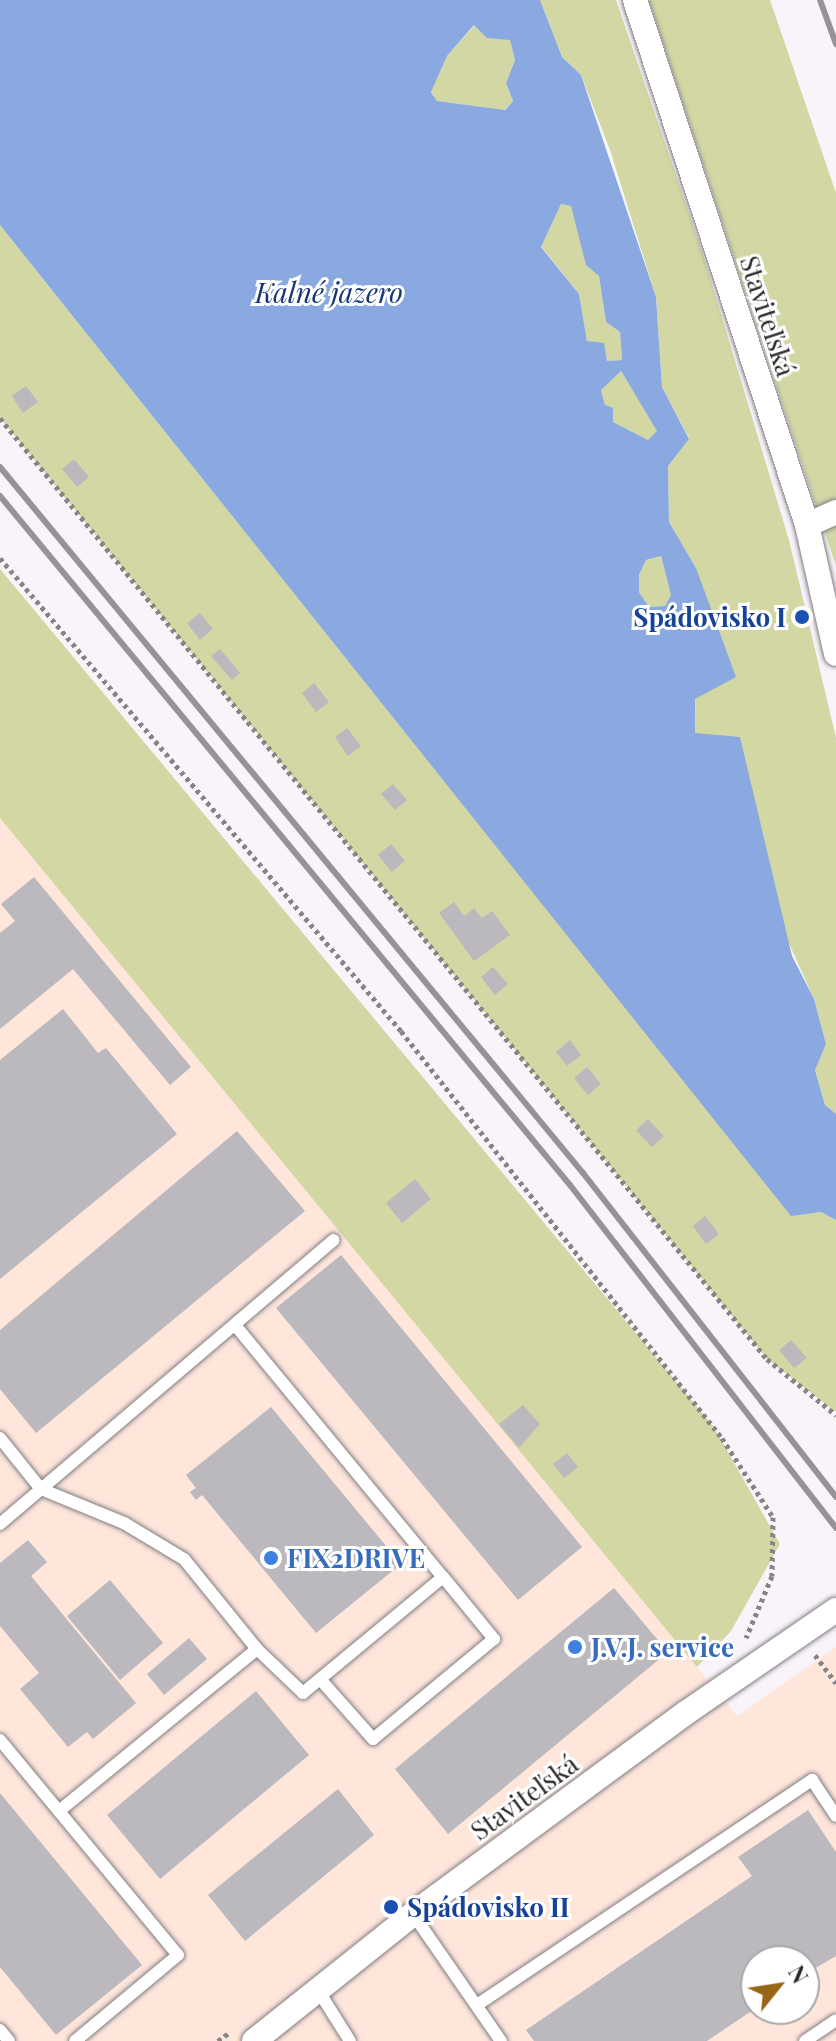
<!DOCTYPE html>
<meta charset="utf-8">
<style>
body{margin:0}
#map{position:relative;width:836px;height:2041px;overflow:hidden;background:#f8f4fa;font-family:"Playfair Display",serif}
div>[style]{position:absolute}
.commercial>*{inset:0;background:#fee6db}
.green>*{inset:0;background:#d3d7a4}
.water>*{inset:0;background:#89a9e0}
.building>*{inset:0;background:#bbb8be}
.path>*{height:5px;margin-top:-2.5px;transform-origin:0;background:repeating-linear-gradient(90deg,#878487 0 4px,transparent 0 8px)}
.roads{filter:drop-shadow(0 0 2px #817e83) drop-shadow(0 0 2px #817e83)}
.lane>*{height:12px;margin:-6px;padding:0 6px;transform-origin:6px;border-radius:6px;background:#fff}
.street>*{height:24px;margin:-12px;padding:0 12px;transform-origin:12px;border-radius:12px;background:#fff}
.rail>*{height:6px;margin:-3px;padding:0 3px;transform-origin:3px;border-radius:3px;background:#969397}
.dots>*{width:22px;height:22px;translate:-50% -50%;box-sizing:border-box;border:4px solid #fff;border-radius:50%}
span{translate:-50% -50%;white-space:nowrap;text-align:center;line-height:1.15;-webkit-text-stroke:6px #fff;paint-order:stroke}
.street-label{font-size:26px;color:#282628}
.transit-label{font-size:26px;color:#164399;font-weight:700}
.right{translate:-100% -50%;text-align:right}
.left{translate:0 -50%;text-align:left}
.shop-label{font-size:26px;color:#366cbe;font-weight:700}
.water-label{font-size:28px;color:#133677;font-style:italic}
.north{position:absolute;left:740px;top:1945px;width:80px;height:80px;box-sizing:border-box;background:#fff;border:2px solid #a9a8a9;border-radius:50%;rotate:60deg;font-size:22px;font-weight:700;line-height:32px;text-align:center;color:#282628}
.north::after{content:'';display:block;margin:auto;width:28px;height:36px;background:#966516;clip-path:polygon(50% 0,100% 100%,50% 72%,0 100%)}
</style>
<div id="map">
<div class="commercial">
<i style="clip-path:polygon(evenodd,0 808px,737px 1716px,836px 1647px,836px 2041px,0 2041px,0 808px,756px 1961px,804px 1961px,804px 2009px,756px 2009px,756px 1961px)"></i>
</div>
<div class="green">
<i style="clip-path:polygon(540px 0,616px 0,702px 251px,789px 540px,836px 738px,836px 1114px,825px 1105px,815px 1069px,826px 1044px,814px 999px,695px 734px,696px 568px,669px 522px,668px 466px,689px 438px,662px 387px,656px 297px,610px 150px,581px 75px,562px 57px)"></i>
<i style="clip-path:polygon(649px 0,770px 0,836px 193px,836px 566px)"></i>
<i style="clip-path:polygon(475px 25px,487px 38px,510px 39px,515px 60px,506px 83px,513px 101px,504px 110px,437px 101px,431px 91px,447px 56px)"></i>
<i style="clip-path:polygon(561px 204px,571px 206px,599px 276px,606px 322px,620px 332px,622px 360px,607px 361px,587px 341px,579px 294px,541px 246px)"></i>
<i style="clip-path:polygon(0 225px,791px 1215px,821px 1212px,836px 1220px,836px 1412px,767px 1359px,0 418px)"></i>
<i style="clip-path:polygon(620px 370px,658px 431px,648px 440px,613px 422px,605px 405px,601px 390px)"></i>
<i style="clip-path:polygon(661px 556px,671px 595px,665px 606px,649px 607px,639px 592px,639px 575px,646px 560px)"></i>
<i style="clip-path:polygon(0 569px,714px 1427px,780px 1544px,731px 1631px,697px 1667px,0 818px)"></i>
</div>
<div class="water">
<i style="clip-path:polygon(evenodd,0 0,540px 0,562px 57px,581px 75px,656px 297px,662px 387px,689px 439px,668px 466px,669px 522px,696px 568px,736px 677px,695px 699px,695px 733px,740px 737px,792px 956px,814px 999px,826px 1044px,815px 1070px,825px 1105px,836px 1114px,836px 1220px,821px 1212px,791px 1216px,0 225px,0 0,474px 25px,487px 38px,510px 40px,515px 60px,506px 83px,513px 101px,505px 110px,437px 101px,431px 92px,447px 56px,474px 25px,0 0,561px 204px,571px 206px,586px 265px,599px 276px,606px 322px,620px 332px,622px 360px,607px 361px,604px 343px,587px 341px,579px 294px,541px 247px,561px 204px,0 0,621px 371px,657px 431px,648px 440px,613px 422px,613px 408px,605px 405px,601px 390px,621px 371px,0 0,661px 556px,671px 595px,665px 606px,649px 607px,639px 592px,639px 575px,646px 560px,661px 556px)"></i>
</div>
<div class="building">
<i style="clip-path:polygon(26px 386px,38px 402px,23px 413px,12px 396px)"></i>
<i style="clip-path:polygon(74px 459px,89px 477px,77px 487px,62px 469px)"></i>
<i style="clip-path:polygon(200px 613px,213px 629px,200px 640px,187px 623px)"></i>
<i style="clip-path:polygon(220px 649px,240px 673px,232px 680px,211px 656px)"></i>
<i style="clip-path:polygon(314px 683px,329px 702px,316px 712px,302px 693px)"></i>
<i style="clip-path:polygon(347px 728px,361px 746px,348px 756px,335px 737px)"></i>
<i style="clip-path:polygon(393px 784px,407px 800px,395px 810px,381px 794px)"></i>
<i style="clip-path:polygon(391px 844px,405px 861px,392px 872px,378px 855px)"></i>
<i style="clip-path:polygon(34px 877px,191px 1067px,170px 1085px,73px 969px,0 1029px,0 933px,15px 921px,1px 904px)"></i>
<i style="clip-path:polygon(454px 902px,464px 916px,474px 908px,482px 918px,492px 911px,510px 935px,474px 961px,439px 913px)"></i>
<i style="clip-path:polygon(493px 967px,508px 984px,495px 995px,481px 977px)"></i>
<i style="clip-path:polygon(63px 1009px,98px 1053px,106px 1048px,177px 1134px,0 1279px,0 1060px)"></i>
<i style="clip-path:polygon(570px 1040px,581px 1055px,567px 1066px,556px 1052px)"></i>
<i style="clip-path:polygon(587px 1067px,601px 1084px,588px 1095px,574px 1078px)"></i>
<i style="clip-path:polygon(648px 1119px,664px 1136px,652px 1147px,636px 1130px)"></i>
<i style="clip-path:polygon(237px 1131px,305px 1211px,36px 1433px,0 1389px,0 1330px)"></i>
<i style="clip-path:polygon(415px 1179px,431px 1199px,402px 1223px,386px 1203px)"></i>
<i style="clip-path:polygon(705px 1216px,719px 1234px,706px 1244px,693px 1226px)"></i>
<i style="clip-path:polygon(341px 1255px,582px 1547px,518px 1600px,276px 1308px)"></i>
<i style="clip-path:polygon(791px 1340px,807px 1358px,794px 1368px,779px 1350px)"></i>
<i style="clip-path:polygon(523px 1405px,540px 1424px,519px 1448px,499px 1424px)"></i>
<i style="clip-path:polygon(271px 1407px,401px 1564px,316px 1633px,202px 1495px,196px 1500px,190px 1492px,196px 1488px,186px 1475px)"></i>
<i style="clip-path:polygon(567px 1453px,578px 1467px,564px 1478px,553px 1464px)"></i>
<i style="clip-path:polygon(28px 1540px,47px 1562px,31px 1576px,136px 1703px,93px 1739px,87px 1732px,68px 1747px,20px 1689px,39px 1673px,0 1626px,0 1563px)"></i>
<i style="clip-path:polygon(110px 1580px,163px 1643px,120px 1680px,67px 1616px)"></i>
<i style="clip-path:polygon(614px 1588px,668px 1652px,448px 1834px,395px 1769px)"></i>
<i style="clip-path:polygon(189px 1638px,207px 1659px,164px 1695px,147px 1674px)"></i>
<i style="clip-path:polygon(256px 1691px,309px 1755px,160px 1879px,107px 1815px)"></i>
<i style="clip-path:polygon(338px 1789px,374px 1835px,245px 1941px,208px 1895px)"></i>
<i style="clip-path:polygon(0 1793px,142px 1965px,56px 2035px,0 1967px)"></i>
<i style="clip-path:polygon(808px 1810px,836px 1852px,836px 1956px,804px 1975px,804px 1961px,756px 1961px,756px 2008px,707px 2041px,534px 2041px,526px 2030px,752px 1876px,738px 1857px)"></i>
</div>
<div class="path">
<i style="left:0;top:418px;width:1214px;rotate:50.82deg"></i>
<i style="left:767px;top:1359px;width:89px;rotate:39.1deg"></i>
<i style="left:0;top:558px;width:620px;rotate:49.71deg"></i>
<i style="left:401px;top:1031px;width:518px;rotate:51.74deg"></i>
<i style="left:722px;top:1438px;width:94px;rotate:57.2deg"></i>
<i style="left:773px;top:1517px;width:59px;rotate:91deg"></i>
<i style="left:772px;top:1576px;width:67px;rotate:112.8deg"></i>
<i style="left:815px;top:1655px;width:35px;rotate:53deg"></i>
<i style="left:218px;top:2041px;width:15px;rotate:-37deg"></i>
</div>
<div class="roads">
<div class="lane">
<i style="left:235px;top:1325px;width:327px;rotate:50.5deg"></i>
<i style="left:443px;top:1577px;width:182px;rotate:140.4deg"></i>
<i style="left:303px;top:1693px;width:64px;rotate:-136.3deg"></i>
<i style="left:0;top:1438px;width:65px;rotate:51.2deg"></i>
<i style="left:41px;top:1489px;width:90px;rotate:22.3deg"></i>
<i style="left:124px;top:1523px;width:70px;rotate:31deg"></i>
<i style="left:184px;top:1559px;width:116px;rotate:51deg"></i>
<i style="left:257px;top:1649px;width:256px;rotate:140.7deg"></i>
<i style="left:0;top:1524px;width:438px;rotate:-40.4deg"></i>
<i style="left:320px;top:1679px;width:80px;rotate:48.5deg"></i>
<i style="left:373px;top:1739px;width:157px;rotate:-39.6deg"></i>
<i style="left:494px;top:1639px;width:80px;rotate:-129.4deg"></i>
<i style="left:0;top:1740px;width:279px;rotate:50.4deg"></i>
<i style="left:178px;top:1955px;width:134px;rotate:140.1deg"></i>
<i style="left:413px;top:1914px;width:155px;rotate:55.3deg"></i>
<i style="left:318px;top:1990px;width:60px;rotate:57.9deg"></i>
<i style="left:477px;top:2005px;width:404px;rotate:-33.9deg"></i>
<i style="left:812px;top:1780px;width:43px;rotate:56.3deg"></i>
<i style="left:0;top:2030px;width:14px;rotate:51deg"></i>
<i style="left:805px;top:2041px;width:37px;rotate:-34deg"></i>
</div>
<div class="street">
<i style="left:635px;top:0;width:552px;rotate:71.86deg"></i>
<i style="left:807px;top:525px;width:132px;rotate:77.3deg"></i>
<i style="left:807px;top:525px;width:32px;rotate:-24deg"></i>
<i style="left:254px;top:2041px;width:203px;rotate:-38.6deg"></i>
<i style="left:413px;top:1914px;width:340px;rotate:-36.4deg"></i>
<i style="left:687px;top:1712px;width:181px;rotate:-34.4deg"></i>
</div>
</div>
<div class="rail">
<i style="left:820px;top:0;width:47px;rotate:70deg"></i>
<i style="left:0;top:467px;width:916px;rotate:50.45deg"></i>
<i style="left:583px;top:1173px;width:411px;rotate:52deg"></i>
<i style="left:0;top:496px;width:894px;rotate:50.4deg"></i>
<i style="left:570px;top:1185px;width:434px;rotate:52.2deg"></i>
</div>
<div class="dots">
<i style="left:802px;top:617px;background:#1a4fb4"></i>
<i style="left:271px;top:1558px;background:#3f7fe0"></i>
<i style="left:575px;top:1647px;background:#3f7fe0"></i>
<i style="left:391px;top:1907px;background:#1a4fb4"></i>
</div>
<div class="street-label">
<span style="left:768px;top:316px;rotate:72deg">Staviteľská</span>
<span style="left:524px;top:1797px;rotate:-36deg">Staviteľská</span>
</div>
<div class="transit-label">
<span class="right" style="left:786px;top:617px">Spádovisko I</span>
<span class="left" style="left:407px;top:1907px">Spádovisko II</span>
</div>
<div class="shop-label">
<span class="left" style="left:287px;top:1558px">FIX2DRIVE</span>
<span class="left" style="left:591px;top:1647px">J.V.J. service</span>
</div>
<div class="water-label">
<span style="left:329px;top:292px">Kalné jazero</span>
</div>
<div class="north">N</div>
</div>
